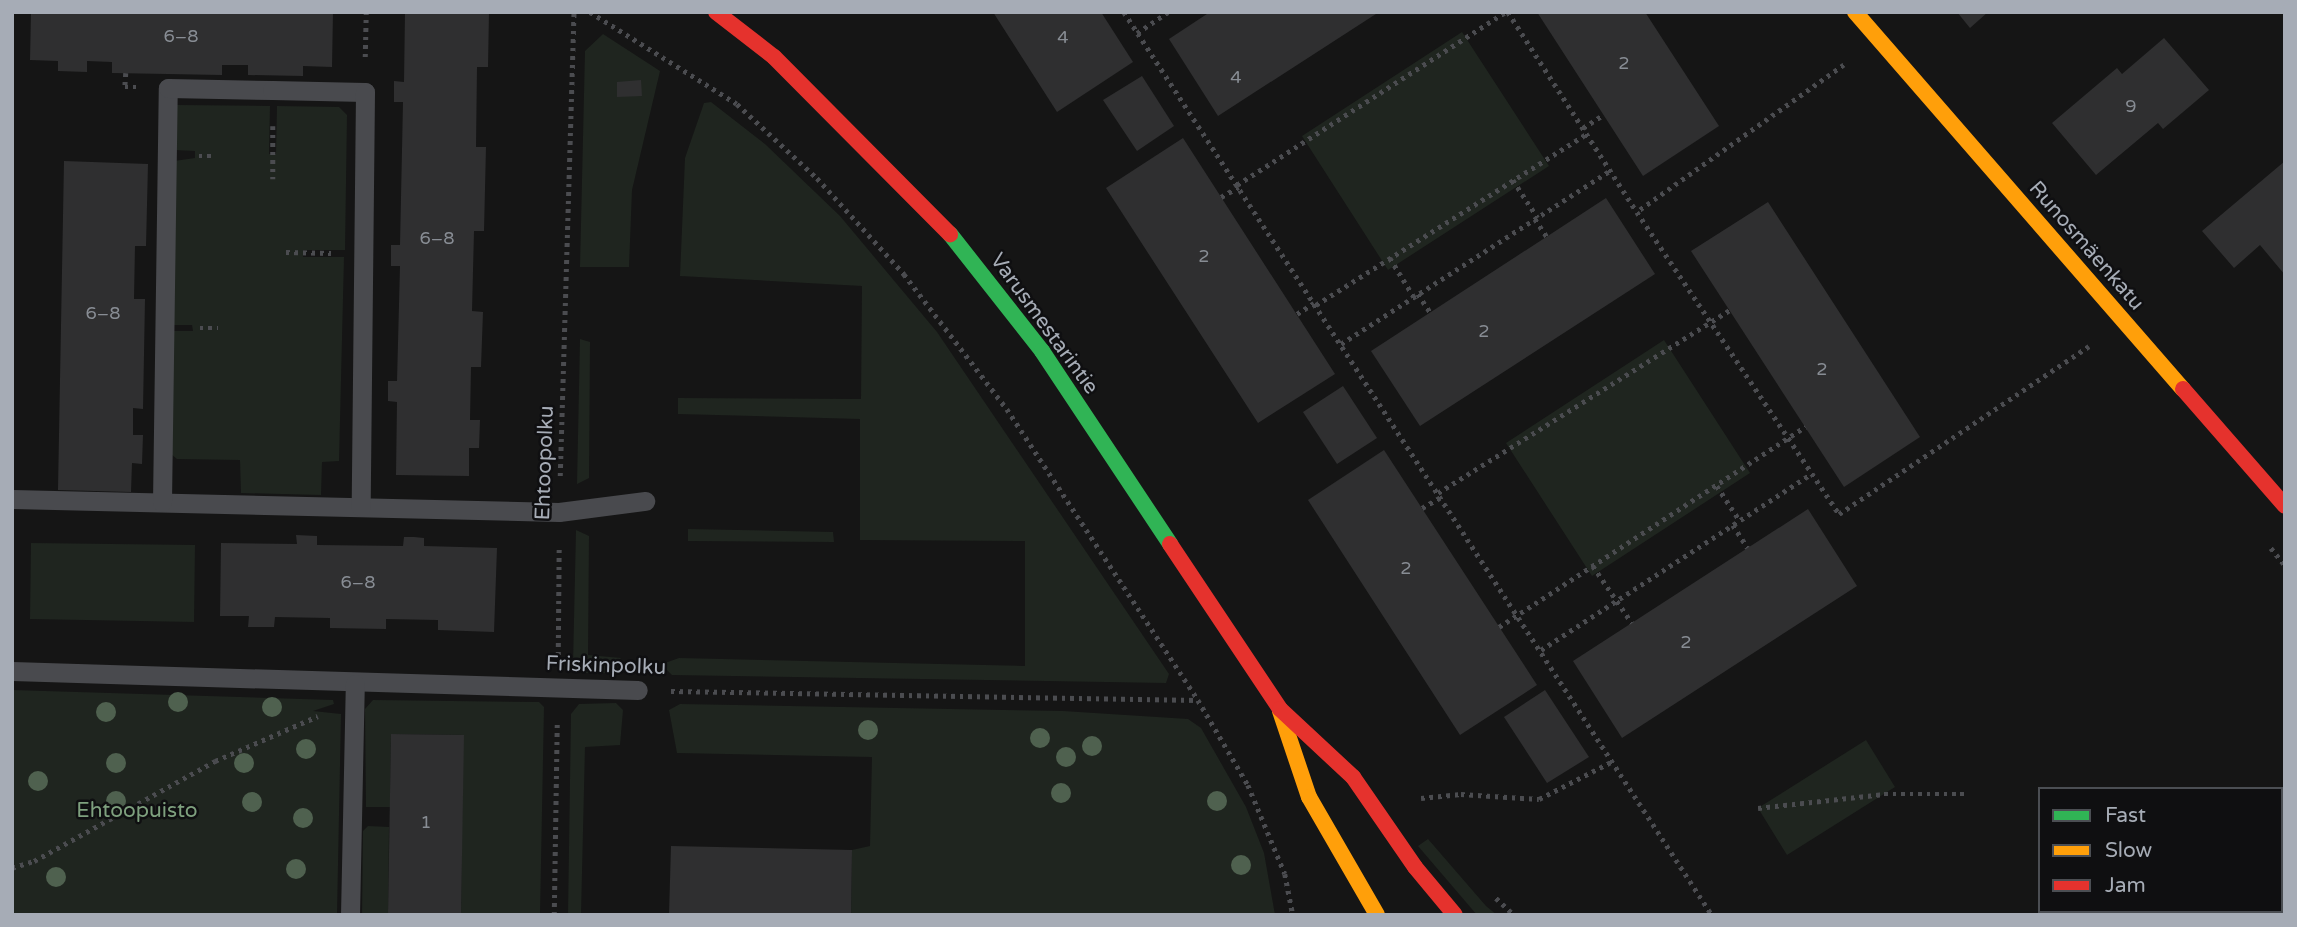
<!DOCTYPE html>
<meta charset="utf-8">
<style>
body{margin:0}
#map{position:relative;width:2297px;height:927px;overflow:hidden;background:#151515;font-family:"Varela Round",sans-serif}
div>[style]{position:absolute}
.green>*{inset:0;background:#1f251f}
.building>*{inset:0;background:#2f2f30}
.path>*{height:4.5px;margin-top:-2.25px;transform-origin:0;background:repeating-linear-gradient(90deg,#4b4c50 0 3.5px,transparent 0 8.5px)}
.lane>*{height:19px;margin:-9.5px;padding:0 9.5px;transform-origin:9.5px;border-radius:9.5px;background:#494a4e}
.fast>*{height:16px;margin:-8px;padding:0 8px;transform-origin:8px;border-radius:8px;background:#30b455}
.slow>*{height:16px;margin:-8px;padding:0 8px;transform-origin:8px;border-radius:8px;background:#ff9f0a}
.jam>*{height:16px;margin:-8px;padding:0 8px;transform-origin:8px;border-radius:8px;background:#e5322d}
.trees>*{width:20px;height:20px;margin:-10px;border-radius:50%;background:#4f614f}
span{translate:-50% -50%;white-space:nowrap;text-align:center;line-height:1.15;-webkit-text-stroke:5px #0f0f11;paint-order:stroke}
.number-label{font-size:18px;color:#888d94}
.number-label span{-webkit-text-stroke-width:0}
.street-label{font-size:21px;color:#a6acb6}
.park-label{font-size:21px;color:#7ea07e}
.frame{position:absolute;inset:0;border:14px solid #a6acb6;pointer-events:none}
.legend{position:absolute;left:2038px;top:787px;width:245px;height:126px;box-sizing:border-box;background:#0f0f11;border:2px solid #4b4e53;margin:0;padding:9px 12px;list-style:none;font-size:21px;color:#a6acb6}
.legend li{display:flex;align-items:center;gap:14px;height:35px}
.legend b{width:35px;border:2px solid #4b4e53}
</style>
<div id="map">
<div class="green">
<i style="clip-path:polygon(1462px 32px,1549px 166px,1388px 270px,1302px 136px)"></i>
<i style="clip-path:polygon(603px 34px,660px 71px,632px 190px,629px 267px,580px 267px,585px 51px)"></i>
<i style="clip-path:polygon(711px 102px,765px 144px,840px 216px,937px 332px,1169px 674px,1166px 683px,672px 675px,666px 669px,665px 663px,679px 658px,1025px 666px,1025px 541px,860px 540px,860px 419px,678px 414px,678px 398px,861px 399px,862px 286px,680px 276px,685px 158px,704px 103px)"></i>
<i style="clip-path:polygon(176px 105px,270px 106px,269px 154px,276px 154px,277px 106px,339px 107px,347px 115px,345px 250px,303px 250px,303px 257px,344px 257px,339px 461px,322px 462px,321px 495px,241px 493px,240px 460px,177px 459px,171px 454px,172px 331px,193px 331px,192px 325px,173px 325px,174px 161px,195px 158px,195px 151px,175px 150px)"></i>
<i style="clip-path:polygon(580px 339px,590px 342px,589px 478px,577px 484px)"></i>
<i style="clip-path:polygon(1664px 340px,1750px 473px,1592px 576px,1506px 443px)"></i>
<i style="clip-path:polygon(688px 529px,833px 532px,834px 542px,688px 541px)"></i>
<i style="clip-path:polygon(576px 530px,589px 536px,588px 655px,621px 658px,606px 673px,586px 673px,573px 664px)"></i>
<i style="clip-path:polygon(31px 543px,195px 545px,194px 622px,30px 619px)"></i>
<i style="clip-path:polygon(12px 690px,333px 700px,334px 704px,313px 711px,341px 714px,337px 915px,12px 915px)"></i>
<i style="clip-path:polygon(373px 700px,539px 702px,544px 707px,540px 915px,461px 915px,463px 735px,391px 734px,390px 807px,366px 807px,365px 709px)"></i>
<i style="clip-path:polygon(616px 703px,623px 710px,620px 745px,585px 747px,581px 915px,568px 915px,571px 714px,579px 704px)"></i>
<i style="clip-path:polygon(680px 704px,1063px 711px,1188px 719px,1201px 728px,1246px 807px,1264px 853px,1275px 915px,851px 915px,852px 850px,870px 846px,872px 757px,677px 753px,669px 710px)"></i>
<i style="clip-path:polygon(1866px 740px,1895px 787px,1787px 855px,1758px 808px)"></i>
<i style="clip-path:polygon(368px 826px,389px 827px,388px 915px,362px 915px,363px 831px)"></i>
<i style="clip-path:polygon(1428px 839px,1486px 906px,1497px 915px,1477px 915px,1418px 846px)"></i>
</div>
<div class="building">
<i style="clip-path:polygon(31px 12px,333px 12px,332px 67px,303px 66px,303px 76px,248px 75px,248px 65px,222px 65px,222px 75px,168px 74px,112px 73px,112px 62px,87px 61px,87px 72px,58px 71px,58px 61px,30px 60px)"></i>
<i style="clip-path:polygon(405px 12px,489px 12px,488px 67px,477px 67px,476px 147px,486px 147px,484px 231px,474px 231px,472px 311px,483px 312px,481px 367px,471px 367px,470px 420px,480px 420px,479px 448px,469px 448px,469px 476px,396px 475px,397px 402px,388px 401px,388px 381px,397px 381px,400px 266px,391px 266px,391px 245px,400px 245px,403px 102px,394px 102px,394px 81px,404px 82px)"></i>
<i style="clip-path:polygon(993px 12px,1101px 12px,1133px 62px,1057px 112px)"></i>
<i style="clip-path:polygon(1210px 12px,1379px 12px,1218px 116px,1169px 39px)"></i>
<i style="clip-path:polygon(1537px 12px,1645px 12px,1719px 126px,1643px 176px)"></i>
<i style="clip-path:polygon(1957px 12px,1988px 12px,1970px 28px)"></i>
<i style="clip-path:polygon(2164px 38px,2209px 90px,2163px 129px,2158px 123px,2096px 175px,2052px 123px,2117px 68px,2122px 74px)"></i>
<i style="clip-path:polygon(1142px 76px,1174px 126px,1137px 151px,1103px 100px)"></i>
<i style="clip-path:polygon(641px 80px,642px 96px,617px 97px,617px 82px)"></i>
<i style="clip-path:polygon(1183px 138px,1335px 374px,1258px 423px,1106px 188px)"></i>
<i style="clip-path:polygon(64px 161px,148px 164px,146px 246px,135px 246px,134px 299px,145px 299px,143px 409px,133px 408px,133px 435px,143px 435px,142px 464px,132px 463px,131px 492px,58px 490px)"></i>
<i style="clip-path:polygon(2285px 161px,2285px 275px,2260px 245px,2234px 268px,2202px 231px)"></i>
<i style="clip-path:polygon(1606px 198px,1655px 274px,1420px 426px,1371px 351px)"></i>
<i style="clip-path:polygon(1768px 202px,1920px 437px,1844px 487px,1691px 251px)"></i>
<i style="clip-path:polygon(1343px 386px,1377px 438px,1337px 464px,1303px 412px)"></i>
<i style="clip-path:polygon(1384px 450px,1537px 685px,1460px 735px,1308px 500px)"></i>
<i style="clip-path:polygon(1808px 509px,1857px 586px,1622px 738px,1573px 661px)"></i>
<i style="clip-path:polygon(296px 535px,317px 536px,317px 545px,403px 546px,404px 537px,414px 537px,424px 538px,424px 546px,497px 548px,494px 632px,438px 630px,438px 620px,386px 619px,386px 629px,330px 628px,330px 618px,275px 617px,274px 627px,248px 627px,249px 616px,220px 616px,221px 543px,297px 544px)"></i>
<i style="clip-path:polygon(1545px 690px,1589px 757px,1547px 783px,1504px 717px)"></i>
<i style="clip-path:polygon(391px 734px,464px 735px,461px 915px,388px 915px)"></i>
<i style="clip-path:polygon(671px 846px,852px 850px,851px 915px,669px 915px)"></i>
</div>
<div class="path">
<i style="left:590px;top:12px;width:173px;rotate:32deg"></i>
<i style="left:737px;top:104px;width:109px;rotate:42.8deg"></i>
<i style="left:817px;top:178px;width:130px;rotate:47.8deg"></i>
<i style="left:904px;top:274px;width:170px;rotate:52.7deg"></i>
<i style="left:1007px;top:409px;width:348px;rotate:56.7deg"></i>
<i style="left:1198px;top:700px;width:99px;rotate:59.5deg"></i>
<i style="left:1248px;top:785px;width:96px;rotate:67.4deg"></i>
<i style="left:1285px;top:874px;width:42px;rotate:79deg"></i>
<i style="left:1124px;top:12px;width:1078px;rotate:56.93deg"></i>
<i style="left:1508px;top:12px;width:238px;rotate:57.2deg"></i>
<i style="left:1137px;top:33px;width:37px;rotate:-34deg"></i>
<i style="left:365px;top:57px;width:45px;rotate:-88.7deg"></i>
<i style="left:1844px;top:65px;width:254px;rotate:144.6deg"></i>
<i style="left:1637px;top:212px;width:363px;rotate:56.2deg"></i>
<i style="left:1839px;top:514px;width:301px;rotate:-33.9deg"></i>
<i style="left:126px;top:73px;width:14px;rotate:94deg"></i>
<i style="left:125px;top:87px;width:11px"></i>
<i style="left:273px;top:126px;width:53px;rotate:90deg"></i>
<i style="left:1583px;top:128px;width:24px;rotate:-33deg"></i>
<i style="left:199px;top:156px;width:16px"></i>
<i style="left:1513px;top:180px;width:45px;rotate:56.7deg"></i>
<i style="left:1237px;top:185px;width:319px;rotate:-32.8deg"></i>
<i style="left:1221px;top:197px;width:20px;rotate:-30deg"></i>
<i style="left:1535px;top:219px;width:22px;rotate:56deg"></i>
<i style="left:286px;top:252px;width:45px;rotate:1.3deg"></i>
<i style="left:1390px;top:258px;width:46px;rotate:58.4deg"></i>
<i style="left:1418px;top:294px;width:22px;rotate:56deg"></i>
<i style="left:1316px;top:305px;width:320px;rotate:-32.3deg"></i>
<i style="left:1297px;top:314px;width:20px;rotate:-33deg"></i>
<i style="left:200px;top:328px;width:18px"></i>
<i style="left:1341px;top:344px;width:319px;rotate:-32.8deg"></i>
<i style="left:560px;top:476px;width:464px;rotate:-88.3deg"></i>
<i style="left:1717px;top:486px;width:42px;rotate:56.7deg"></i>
<i style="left:1438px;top:493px;width:345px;rotate:-32.1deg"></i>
<i style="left:1422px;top:508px;width:22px;rotate:-30deg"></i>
<i style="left:1733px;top:525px;width:27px;rotate:57deg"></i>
<i style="left:2271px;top:548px;width:22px;rotate:51deg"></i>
<i style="left:1593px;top:566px;width:69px;rotate:55.6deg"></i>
<i style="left:1499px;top:627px;width:366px;rotate:-33.2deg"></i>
<i style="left:1541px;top:650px;width:322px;rotate:-33.1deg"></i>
<i style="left:558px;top:655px;width:110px;rotate:-89.5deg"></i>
<i style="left:671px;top:691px;width:527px;rotate:0.98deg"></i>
<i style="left:1421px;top:798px;width:40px;rotate:-5.7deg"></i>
<i style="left:1461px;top:794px;width:78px;rotate:3.7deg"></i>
<i style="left:1539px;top:799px;width:83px;rotate:-27.2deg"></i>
<i style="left:1758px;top:808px;width:127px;rotate:-6.3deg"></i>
<i style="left:1884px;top:794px;width:80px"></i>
<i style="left:12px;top:868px;width:23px;rotate:-18deg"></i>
<i style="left:34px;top:861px;width:207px;rotate:-28.9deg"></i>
<i style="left:215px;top:761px;width:112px;rotate:-23.6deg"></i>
<i style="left:1496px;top:898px;width:25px;rotate:43deg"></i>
<i style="left:554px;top:915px;width:192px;rotate:-89.1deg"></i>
</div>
<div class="lane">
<i style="left:12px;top:499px;width:547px;rotate:1.36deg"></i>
<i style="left:559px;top:512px;width:87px;rotate:-7.3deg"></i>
<i style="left:162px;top:502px;width:414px;rotate:-89.2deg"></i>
<i style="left:168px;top:88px;width:104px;rotate:1.1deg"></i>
<i style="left:272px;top:90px;width:93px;rotate:1.2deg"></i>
<i style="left:365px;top:92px;width:415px;rotate:90.6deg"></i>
<i style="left:12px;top:671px;width:626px;rotate:1.74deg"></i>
<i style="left:350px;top:915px;width:231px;rotate:-88.8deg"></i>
</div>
<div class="fast">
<i style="left:950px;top:234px;width:149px;rotate:51.8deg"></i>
<i style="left:1042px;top:351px;width:232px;rotate:56.4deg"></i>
</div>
<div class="slow">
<i style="left:1855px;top:12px;width:500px;rotate:49deg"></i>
<i style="left:1280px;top:711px;width:91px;rotate:71.4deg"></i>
<i style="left:1309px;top:797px;width:136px;rotate:60deg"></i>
</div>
<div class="jam">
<i style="left:716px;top:12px;width:73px;rotate:37.8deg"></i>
<i style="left:774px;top:57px;width:250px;rotate:45.2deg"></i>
<i style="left:2183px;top:389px;width:155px;rotate:48.9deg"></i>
<i style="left:1170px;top:544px;width:198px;rotate:56.3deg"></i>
<i style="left:1280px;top:709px;width:100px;rotate:43deg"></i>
<i style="left:1353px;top:777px;width:109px;rotate:55.4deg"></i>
<i style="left:1415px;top:867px;width:62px;rotate:50.2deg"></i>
</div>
<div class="trees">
<i style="left:178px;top:702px"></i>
<i style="left:272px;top:707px"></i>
<i style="left:106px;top:712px"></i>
<i style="left:868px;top:730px"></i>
<i style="left:1040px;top:738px"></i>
<i style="left:1092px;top:746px"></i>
<i style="left:306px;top:749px"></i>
<i style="left:1066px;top:757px"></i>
<i style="left:116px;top:763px"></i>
<i style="left:244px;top:763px"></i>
<i style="left:38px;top:781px"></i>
<i style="left:1061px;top:793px"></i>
<i style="left:116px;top:801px"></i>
<i style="left:1217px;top:801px"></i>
<i style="left:252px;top:802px"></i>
<i style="left:303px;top:818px"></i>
<i style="left:1241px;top:865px"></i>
<i style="left:296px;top:869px"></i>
<i style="left:56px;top:877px"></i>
</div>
<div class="number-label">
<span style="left:181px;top:36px">6–8</span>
<span style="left:1063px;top:37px">4</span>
<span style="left:1624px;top:63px">2</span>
<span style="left:1236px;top:77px">4</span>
<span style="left:2131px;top:106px">9</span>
<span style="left:437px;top:238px">6–8</span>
<span style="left:1204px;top:256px">2</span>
<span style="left:103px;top:313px">6–8</span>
<span style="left:1484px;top:331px">2</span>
<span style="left:1822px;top:369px">2</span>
<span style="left:1406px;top:568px">2</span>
<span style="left:358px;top:582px">6–8</span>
<span style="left:1686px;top:642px">2</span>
<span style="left:426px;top:822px">1</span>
</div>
<div class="street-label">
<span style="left:2086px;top:246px;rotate:49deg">Runosmäenkatu</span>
<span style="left:1044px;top:324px;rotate:54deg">Varusmestarintie</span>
<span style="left:545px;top:463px;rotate:-88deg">Ehtoopolku</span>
<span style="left:606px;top:666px;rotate:2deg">Friskinpolku</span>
</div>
<div class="park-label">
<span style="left:137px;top:811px">Ehtoopuisto</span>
</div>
<div class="frame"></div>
<ul class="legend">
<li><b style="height:9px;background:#30b455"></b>Fast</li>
<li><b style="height:9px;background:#ff9f0a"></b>Slow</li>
<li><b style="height:9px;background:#e5322d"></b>Jam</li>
</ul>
</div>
